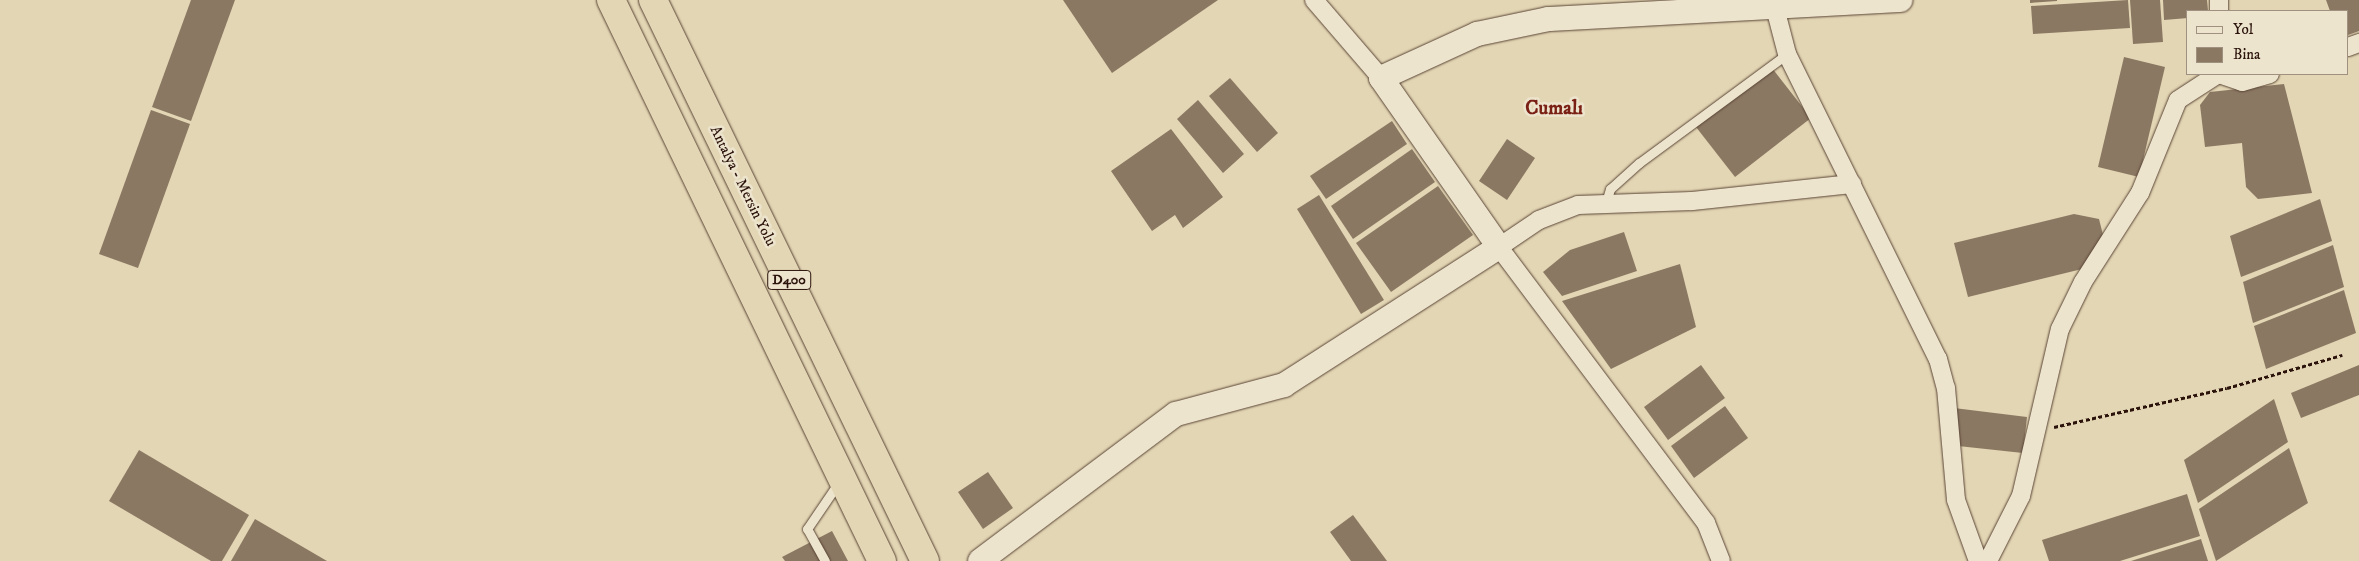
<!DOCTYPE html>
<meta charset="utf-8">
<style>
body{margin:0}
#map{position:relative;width:2359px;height:561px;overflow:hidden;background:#e3d6b4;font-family:"IM FELL DW Pica",serif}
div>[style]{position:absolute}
.building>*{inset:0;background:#8b7863}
.path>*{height:3px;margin-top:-1.5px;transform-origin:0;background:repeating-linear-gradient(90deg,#2b130b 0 4px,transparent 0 6.5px)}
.roads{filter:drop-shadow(0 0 1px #594435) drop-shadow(0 0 1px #594435)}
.lane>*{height:9px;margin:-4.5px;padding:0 4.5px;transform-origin:4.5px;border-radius:4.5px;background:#ede4ce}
.street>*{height:18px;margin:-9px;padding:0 9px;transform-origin:9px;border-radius:9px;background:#ede4ce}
.secondary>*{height:24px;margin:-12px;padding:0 12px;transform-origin:12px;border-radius:12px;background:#ede4ce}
.highway>*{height:28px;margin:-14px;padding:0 14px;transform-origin:14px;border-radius:14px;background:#e3d6b4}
span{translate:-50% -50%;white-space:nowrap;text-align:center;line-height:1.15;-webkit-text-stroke:5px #ede4ce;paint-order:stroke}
.shield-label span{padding:1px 4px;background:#ede4ce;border:1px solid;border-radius:4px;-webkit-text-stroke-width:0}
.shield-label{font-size:14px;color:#2b130b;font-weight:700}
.street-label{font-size:15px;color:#2b130b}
.district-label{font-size:20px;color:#7a1f14;font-weight:700}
.legend{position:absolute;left:2186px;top:10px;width:162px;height:65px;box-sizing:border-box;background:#ede4ce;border:1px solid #9f9080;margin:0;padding:6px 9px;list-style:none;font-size:15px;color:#2b130b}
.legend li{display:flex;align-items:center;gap:10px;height:25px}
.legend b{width:25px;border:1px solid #9f9080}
</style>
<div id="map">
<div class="building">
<i style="clip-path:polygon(191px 0,235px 0,191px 121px,152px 107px)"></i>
<i style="clip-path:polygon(1063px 0,1218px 0,1112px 73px)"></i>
<i style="clip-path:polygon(2030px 0,2057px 0,2057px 1px,2030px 3px)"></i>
<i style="clip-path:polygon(2128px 0,2130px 28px,2033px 34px,2031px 6px)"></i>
<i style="clip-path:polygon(2130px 0,2160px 0,2163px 42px,2133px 44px)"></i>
<i style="clip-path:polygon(2163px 0,2207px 0,2208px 11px,2188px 11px,2188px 18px,2164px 20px)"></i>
<i style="clip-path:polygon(2326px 0,2359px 0,2359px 31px,2348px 35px,2348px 11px,2330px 11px)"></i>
<i style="clip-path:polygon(2124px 57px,2165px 67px,2139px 177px,2098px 167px)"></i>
<i style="clip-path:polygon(1772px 68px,1811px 118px,1735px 177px,1696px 127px)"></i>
<i style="clip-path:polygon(1230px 78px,1278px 133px,1257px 152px,1209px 96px)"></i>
<i style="clip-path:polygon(2284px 84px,2312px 193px,2258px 199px,2246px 187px,2242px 143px,2205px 147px,2200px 105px,2210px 92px)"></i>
<i style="clip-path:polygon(1198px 100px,1244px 154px,1223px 173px,1177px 119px)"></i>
<i style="clip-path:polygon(151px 110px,190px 124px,138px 268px,99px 254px)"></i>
<i style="clip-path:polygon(1392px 121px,1407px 144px,1326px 199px,1310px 176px)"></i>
<i style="clip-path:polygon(1171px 129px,1223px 197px,1183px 228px,1175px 215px,1152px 231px,1111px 171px)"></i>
<i style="clip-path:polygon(1507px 139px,1535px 158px,1507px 200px,1479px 181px)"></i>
<i style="clip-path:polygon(1412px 149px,1435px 182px,1353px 239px,1331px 206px)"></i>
<i style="clip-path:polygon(1438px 186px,1473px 235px,1391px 292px,1356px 243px)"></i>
<i style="clip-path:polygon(1319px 195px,1384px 300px,1361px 314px,1297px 209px)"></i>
<i style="clip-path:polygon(2320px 199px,2332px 241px,2241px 277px,2230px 236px)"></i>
<i style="clip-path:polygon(2074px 214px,2099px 219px,2104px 239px,2082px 269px,1968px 297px,1954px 243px)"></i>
<i style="clip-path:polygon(1624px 232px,1637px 271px,1562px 296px,1543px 272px,1570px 250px)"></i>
<i style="clip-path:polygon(2333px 245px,2344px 287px,2253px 323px,2243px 282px)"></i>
<i style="clip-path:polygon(1680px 264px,1696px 327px,1611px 369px,1562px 301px)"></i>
<i style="clip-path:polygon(2344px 290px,2356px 333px,2266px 369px,2254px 326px)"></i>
<i style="clip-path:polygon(1701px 365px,1725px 398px,1668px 440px,1644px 407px)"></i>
<i style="clip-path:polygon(2359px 365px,2359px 395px,2301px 418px,2291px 393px)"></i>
<i style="clip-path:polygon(2274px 399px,2288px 442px,2198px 503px,2184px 460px)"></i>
<i style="clip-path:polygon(1725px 406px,1748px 438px,1694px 478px,1671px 446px)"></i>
<i style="clip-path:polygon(1954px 408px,2027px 417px,2023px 453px,1958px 446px)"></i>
<i style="clip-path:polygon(2289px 448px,2308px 503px,2216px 561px,2199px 509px)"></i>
<i style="clip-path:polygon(139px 450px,249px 515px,222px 561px,211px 561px,109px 501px)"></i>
<i style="clip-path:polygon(988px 472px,1013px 508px,983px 529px,958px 492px)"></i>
<i style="clip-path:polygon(2187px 494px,2200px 536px,2120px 561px,2049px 561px,2042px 540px)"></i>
<i style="clip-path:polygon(1353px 515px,1387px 561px,1351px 561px,1330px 532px)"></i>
<i style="clip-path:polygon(255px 519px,327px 561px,231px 561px)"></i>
<i style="clip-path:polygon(832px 531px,848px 561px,785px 561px,782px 557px)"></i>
<i style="clip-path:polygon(2201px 539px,2208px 561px,2131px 561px)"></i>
</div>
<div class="path">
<i style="left:2054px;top:427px;width:177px;rotate:-12.7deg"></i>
<i style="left:2227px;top:388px;width:120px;rotate:-16deg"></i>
</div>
<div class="roads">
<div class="lane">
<i style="left:1606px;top:202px;width:14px;rotate:-73deg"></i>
<i style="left:1610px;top:189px;width:39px;rotate:-42deg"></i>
<i style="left:1639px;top:163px;width:184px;rotate:-36.4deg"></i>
<i style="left:825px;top:561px;width:37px;rotate:-119deg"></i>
<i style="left:807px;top:529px;width:57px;rotate:-55.8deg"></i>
</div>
<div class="street">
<i style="left:1314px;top:0;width:103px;rotate:49.3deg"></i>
<i style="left:2219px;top:0;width:11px;rotate:90deg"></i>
<i style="left:1774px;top:4px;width:52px;rotate:75.4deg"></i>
<i style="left:1787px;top:54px;width:340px;rotate:63.7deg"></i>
<i style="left:1938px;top:359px;width:30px;rotate:75deg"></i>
<i style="left:1946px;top:388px;width:112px;rotate:84.9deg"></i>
<i style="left:1956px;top:500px;width:65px;rotate:70.2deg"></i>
<i style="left:2348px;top:47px;width:12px;rotate:-20deg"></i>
<i style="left:2219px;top:74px;width:24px;rotate:19deg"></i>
<i style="left:2242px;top:82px;width:29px;rotate:-16deg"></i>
<i style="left:1721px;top:561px;width:41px;rotate:-111.5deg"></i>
<i style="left:1706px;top:523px;width:345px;rotate:-126.9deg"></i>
<i style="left:1499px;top:247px;width:48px;rotate:-34deg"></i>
<i style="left:1539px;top:220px;width:42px;rotate:-21deg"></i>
<i style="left:1578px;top:205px;width:114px;rotate:-2deg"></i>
<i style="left:1692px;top:201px;width:161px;rotate:-6.1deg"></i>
<i style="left:1988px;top:561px;width:73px;rotate:-63.1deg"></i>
<i style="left:2021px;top:496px;width:171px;rotate:-76.9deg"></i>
<i style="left:2060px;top:329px;width:52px;rotate:-63.9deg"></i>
<i style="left:2083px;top:282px;width:106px;rotate:-57.4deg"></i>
<i style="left:2140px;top:193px;width:100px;rotate:-67.8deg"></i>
<i style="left:2178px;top:100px;width:48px;rotate:-33deg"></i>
</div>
<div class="secondary">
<i style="left:980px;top:561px;width:245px;rotate:-36.9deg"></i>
<i style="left:1176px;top:414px;width:112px;rotate:-15deg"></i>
<i style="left:1284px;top:385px;width:255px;rotate:-32.7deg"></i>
<i style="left:1499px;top:247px;width:206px;rotate:-124.9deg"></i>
<i style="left:1381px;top:78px;width:106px;rotate:-24.6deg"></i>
<i style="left:1477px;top:34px;width:73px;rotate:-11.9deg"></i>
<i style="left:1548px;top:19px;width:353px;rotate:-3.1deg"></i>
</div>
<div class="highway">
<i style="left:611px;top:0;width:623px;rotate:64.22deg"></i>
<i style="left:653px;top:0;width:623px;rotate:64.13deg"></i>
</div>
</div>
<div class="shield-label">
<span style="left:789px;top:280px">D400</span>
</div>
<div class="street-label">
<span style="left:743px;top:186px;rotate:64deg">Antalya - Mersin Yolu</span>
</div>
<div class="district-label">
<span style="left:1554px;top:108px">Cumalı</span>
</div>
<ul class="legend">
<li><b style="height:6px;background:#ede4ce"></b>Yol</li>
<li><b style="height:14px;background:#8b7863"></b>Bina</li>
</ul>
</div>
